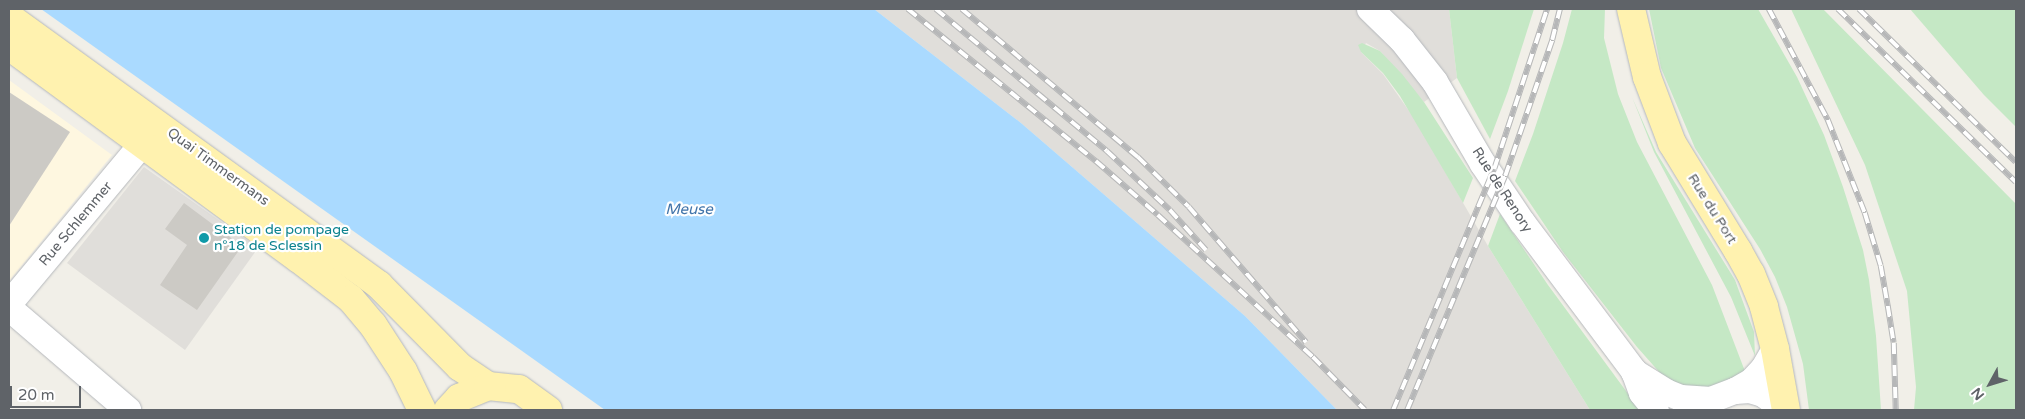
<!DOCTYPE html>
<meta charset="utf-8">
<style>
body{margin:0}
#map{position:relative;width:2025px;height:419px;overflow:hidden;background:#f1efe8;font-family:"Varela Round",sans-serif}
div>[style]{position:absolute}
.commercial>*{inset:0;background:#fef7e0}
.industrial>*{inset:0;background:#e0deda}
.green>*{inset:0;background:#c5e8c5}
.water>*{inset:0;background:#aadaff}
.building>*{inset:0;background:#cccac5}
.roads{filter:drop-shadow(0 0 1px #b5b8bc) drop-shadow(0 0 1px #b5b8bc)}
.minor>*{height:26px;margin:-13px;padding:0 13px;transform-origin:13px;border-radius:13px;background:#fff}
.major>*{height:28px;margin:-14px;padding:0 14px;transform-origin:14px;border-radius:14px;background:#fff2af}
.rail>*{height:5.5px;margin-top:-2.75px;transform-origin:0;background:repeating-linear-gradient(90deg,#fff 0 11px,#b6b7b8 0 22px);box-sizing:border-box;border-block:1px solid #b6b7b8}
.dots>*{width:14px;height:14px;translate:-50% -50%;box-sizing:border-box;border:2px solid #fff;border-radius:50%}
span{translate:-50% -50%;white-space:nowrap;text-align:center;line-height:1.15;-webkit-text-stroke:4.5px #fff;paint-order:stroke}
.street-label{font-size:14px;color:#5f6368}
.culture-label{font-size:14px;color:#0d838f}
.left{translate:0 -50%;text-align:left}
.water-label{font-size:15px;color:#4174aa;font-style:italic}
.frame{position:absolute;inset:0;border:10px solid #5f6368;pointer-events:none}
.north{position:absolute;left:1965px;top:359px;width:50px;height:50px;-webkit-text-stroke:4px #fff;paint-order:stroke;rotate:231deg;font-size:14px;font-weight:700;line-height:20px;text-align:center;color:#5f6368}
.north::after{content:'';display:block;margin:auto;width:18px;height:22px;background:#5f6368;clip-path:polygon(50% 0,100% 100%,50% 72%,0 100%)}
.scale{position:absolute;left:10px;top:386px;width:71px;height:22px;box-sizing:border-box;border:2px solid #5f6368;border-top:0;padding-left:6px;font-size:15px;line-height:18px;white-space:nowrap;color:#5f6368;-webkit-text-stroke:4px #fff;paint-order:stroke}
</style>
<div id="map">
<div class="commercial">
<i style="clip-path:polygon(9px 80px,112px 155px,9px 281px)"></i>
</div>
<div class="industrial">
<i style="clip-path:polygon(874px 9px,1449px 9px,1457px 78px,1424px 102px,1380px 51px,1366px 43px,1361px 52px,1383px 74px,1414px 118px,1488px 246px,1590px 410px,1337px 410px,1245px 316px,1021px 123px)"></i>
<i style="clip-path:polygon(144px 167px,258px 248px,185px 350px,67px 263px)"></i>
</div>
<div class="green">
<i style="clip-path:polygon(1449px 9px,1534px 9px,1508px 91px,1490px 139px,1457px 78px)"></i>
<i style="clip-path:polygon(1572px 9px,1605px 9px,1604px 38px,1618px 94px,1637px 142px,1712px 285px,1746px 374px,1696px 397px,1661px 374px,1637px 347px,1563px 252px,1515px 181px,1533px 134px,1563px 43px)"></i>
<i style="clip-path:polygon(1649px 9px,1758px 9px,1797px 77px,1824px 135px,1843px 187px,1863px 250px,1869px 280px,1876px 336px,1881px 410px,1809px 410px,1803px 364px,1787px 307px,1775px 277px,1760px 249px,1695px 148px,1661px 68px)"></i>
<i style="clip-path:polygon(1791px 9px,1823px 9px,2016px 204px,2016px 410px,1914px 410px,1916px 387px,1907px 291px,1865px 165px)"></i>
<i style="clip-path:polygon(1910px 9px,2016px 9px,2016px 127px,1984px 95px)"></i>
<i style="clip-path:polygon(1362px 43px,1380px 51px,1402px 74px,1424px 102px,1473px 178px,1463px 203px,1400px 96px,1383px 73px,1361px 52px,1358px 45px)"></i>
<i style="clip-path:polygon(1632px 97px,1656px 152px,1735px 280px,1754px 332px,1755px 356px,1731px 297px,1654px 152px)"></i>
<i style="clip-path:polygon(1500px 214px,1548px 285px,1640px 410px,1590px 410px,1488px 246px)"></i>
</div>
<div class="water">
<i style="clip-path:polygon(41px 9px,874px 9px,1021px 123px,1245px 316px,1337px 410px,605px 410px)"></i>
</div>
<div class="building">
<i style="clip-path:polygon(9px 92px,70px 132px,9px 226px)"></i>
<i style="clip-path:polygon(184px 203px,242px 246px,197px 310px,160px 285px,187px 245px,165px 229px)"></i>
</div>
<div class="roads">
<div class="minor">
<i style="left:1370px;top:9px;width:45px;rotate:44.1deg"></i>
<i style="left:1402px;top:40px;width:53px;rotate:51.8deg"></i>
<i style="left:1435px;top:82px;width:95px;rotate:59.7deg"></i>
<i style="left:1483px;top:164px;width:70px;rotate:56.1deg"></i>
<i style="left:1522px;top:222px;width:186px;rotate:53.1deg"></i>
<i style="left:1634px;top:371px;width:23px;rotate:70deg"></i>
<i style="left:1642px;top:393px;width:22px;rotate:51deg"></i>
<i style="left:9px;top:304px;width:209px;rotate:-50.2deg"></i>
<i style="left:9px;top:308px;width:157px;rotate:40.6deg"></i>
<i style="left:1634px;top:372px;width:38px;rotate:32deg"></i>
<i style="left:1666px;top:392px;width:16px;rotate:22deg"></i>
<i style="left:1681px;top:398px;width:30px;rotate:4deg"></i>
<i style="left:1711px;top:400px;width:26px;rotate:-21deg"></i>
<i style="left:1735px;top:391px;width:20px;rotate:-30deg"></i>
<i style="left:1752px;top:381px;width:18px;rotate:-47deg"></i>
<i style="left:1764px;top:368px;width:22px;rotate:-60deg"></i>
<i style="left:1735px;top:391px;width:15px;rotate:-4deg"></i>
<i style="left:1750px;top:390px;width:14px;rotate:17deg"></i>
<i style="left:1763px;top:394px;width:27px;rotate:36deg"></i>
</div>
<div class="major">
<i style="left:1631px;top:9px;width:70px;rotate:76.8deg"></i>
<i style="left:1647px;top:77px;width:71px;rotate:69.3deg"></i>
<i style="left:1672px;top:143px;width:127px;rotate:58.6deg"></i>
<i style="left:1738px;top:251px;width:26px;rotate:61deg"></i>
<i style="left:1751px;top:274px;width:35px;rotate:68deg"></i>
<i style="left:1764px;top:307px;width:43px;rotate:75.3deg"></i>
<i style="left:1775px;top:349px;width:62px;rotate:79.8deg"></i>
<i style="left:9px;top:17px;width:457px;rotate:35.9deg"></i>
<i style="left:379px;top:285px;width:115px;rotate:45.4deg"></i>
<i style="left:460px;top:367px;width:34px;rotate:34deg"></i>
<i style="left:9px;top:46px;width:360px;rotate:36.3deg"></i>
<i style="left:299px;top:259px;width:66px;rotate:37.6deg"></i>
<i style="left:351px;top:299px;width:34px;rotate:50deg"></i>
<i style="left:373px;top:325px;width:55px;rotate:56.9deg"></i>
<i style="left:403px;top:371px;width:43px;rotate:64deg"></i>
<i style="left:448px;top:410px;width:16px;rotate:-47deg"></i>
<i style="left:459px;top:398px;width:31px;rotate:-22deg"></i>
<i style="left:488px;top:386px;width:31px;rotate:6deg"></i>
<i style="left:519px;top:389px;width:36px;rotate:36deg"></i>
</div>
</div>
<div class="rail">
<i style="left:908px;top:9px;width:242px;rotate:39deg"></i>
<i style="left:1096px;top:161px;width:82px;rotate:41.1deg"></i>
<i style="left:1158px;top:215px;width:210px;rotate:42.5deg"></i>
<i style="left:1313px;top:357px;width:74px;rotate:45.5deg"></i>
<i style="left:936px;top:9px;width:222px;rotate:39.7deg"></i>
<i style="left:1107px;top:151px;width:86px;rotate:43.1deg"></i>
<i style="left:1170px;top:210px;width:54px;rotate:48deg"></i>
<i style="left:962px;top:9px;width:230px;rotate:40.1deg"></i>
<i style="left:1138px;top:157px;width:71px;rotate:44.4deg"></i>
<i style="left:1189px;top:207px;width:179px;rotate:49.1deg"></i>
<i style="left:1769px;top:9px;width:126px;rotate:62deg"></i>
<i style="left:1828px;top:120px;width:100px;rotate:68.3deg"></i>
<i style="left:1865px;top:213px;width:55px;rotate:73.2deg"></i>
<i style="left:1881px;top:266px;width:41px;rotate:80.1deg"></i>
<i style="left:1888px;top:306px;width:37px;rotate:81deg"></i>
<i style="left:1894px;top:343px;width:67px;rotate:88.3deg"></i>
<i style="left:1838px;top:9px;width:248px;rotate:44.2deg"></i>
<i style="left:1859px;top:9px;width:219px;rotate:44.3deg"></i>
<i style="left:1393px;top:410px;width:261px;rotate:-67.3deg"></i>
<i style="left:1494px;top:169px;width:169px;rotate:-71.7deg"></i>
<i style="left:1407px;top:410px;width:254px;rotate:-67.3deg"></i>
<i style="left:1505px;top:176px;width:144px;rotate:-70.9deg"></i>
<i style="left:1552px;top:40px;width:32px;rotate:-76deg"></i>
</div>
<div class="dots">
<i style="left:204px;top:238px;background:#0f9aa8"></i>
</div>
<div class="street-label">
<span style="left:218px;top:167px;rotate:36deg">Quai Timmermans</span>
<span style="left:1502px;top:190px;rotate:57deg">Rue de Renory</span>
<span style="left:1712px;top:209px;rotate:58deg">Rue du Port</span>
<span style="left:76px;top:224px;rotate:-50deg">Rue Schlemmer</span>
</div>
<div class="culture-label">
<span class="left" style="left:214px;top:238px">Station de pompage<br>n°18 de Sclessin</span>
</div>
<div class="water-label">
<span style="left:689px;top:210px">Meuse</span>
</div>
<div class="frame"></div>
<div class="north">N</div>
<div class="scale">20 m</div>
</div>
